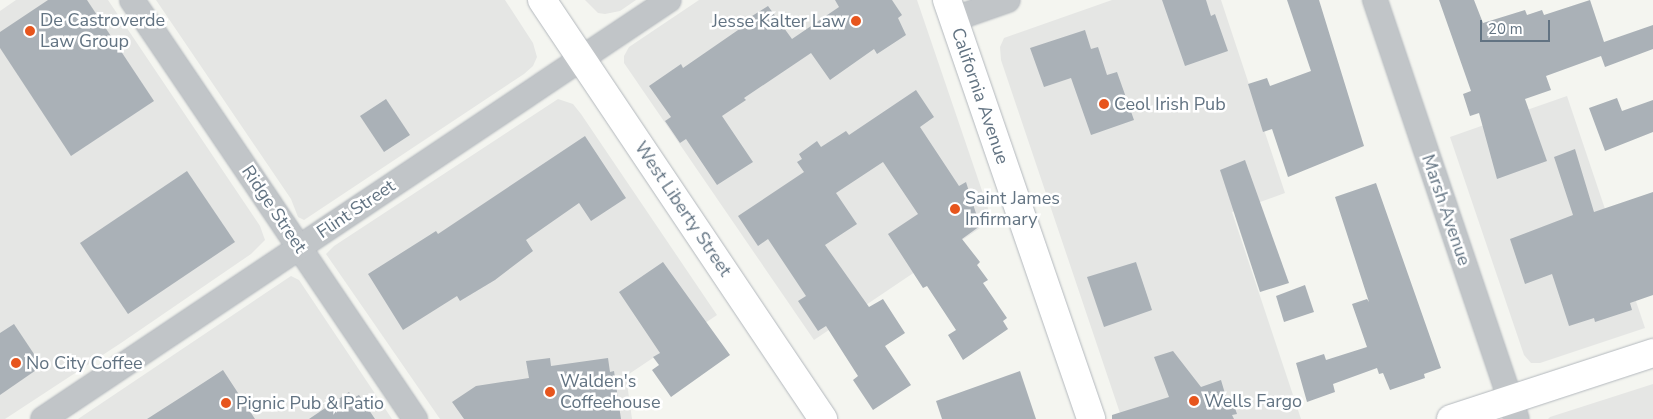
<!DOCTYPE html>
<style>
body{margin:0}
#map{position:relative;width:1653px;height:419px;overflow:hidden;background:#f4f5f0;font-family:"Nunito Sans",sans-serif}
div>[style]{position:absolute}
.built>*{inset:0;background:#e5e6e4}
.building>*{inset:0;background:#aab1b7}
.roads{filter:drop-shadow(0 0 1px #b3b8bd) drop-shadow(0 0 1px #b3b8bd)}
.minor>*{height:24px;margin:-12px;padding:0 12px;transform-origin:12px;border-radius:12px;background:#c1c5c8}
.secondary>*{height:28px;margin:-14px;padding:0 14px;transform-origin:14px;border-radius:14px;background:#fff}
.dots>*{width:14px;height:14px;translate:-50% -50%;box-sizing:border-box;border:2px solid #fff;border-radius:50%}
span{translate:-50% -50%;white-space:nowrap;text-align:center;line-height:1.15;-webkit-text-stroke:5px #fff;paint-order:stroke}
.poi-label{font-size:18px;color:#627382}
.left{translate:0 -50%;text-align:left}
.right{translate:-100% -50%;text-align:right}
.street-label{font-size:18px;color:#627382}
.scale{position:absolute;left:1480px;top:20px;width:70px;height:22px;box-sizing:border-box;border:2px solid #627382;border-top:0;padding-left:6px;font-size:15px;line-height:18px;white-space:nowrap;color:#627382;-webkit-text-stroke:4px #fff;paint-order:stroke}
</style>
<div id="map">
<div class="built">
<i style="clip-path:polygon(16px 0,108px 0,260px 226px,265px 240px,251px 254px,121px 343px,5px 419px,0 419px,0 11px)"></i>
<i style="clip-path:polygon(156px 0,505px 0,533px 43px,537px 57px,533px 66px,524px 74px,304px 220px,298px 217px,291px 199px)"></i>
<i style="clip-path:polygon(585px 0,636px 0,620px 11px,605px 14px,598px 13px)"></i>
<i style="clip-path:polygon(699px 0,917px 0,992px 220px,814px 340px,624px 63px,624px 56px,629px 47px)"></i>
<i style="clip-path:polygon(1112px 0,1221px 0,1285px 193px,1232px 212px,1301px 419px,1122px 419px,1001px 60px,1000px 47px,1004px 38px)"></i>
<i style="clip-path:polygon(1567px 96px,1645px 328px,1540px 363px,1531px 363px,1524px 355px,1450px 137px)"></i>
<i style="clip-path:polygon(558px 99px,573px 104px,581px 114px,717px 315px,626px 376px,632px 419px,440px 419px,326px 254px,334px 246px)"></i>
<i style="clip-path:polygon(291px 276px,299px 280px,392px 419px,78px 419px)"></i>
<i style="clip-path:polygon(1653px 384px,1653px 419px,1548px 419px,1550px 417px)"></i>
</div>
<div class="building">
<i style="clip-path:polygon(48px 0,87px 0,154px 101px,71px 156px,0 48px,0 32px)"></i>
<i style="clip-path:polygon(835px 0,892px 0,902px 15px,898px 18px,906px 35px,877px 54px,874px 49px,830px 80px,811px 53px,744px 98px,746px 100px,722px 116px,753px 162px,717px 185px,686px 139px,680px 143px,665px 121px,671px 117px,649px 86px,681px 64px,683px 68px,754px 19px,752px 16px,768px 6px,792px 39px,839px 7px)"></i>
<i style="clip-path:polygon(1162px 0,1206px 0,1211px 16px,1215px 14px,1228px 51px,1185px 66px)"></i>
<i style="clip-path:polygon(1287px 0,1319px 0,1364px 146px,1288px 177px,1272px 129px,1263px 132px,1248px 84px,1267px 78px,1270px 86px,1311px 71px)"></i>
<i style="clip-path:polygon(1439px 0,1474px 0,1483px 23px,1525px 10px,1527px 15px,1542px 10px,1544px 15px,1590px 0,1604px 42px,1653px 25px,1653px 49px,1605px 67px,1601px 56px,1546px 76px,1551px 90px,1525px 99px,1547px 161px,1497px 179px,1479px 113px,1470px 116px,1463px 94px,1471px 91px)"></i>
<i style="clip-path:polygon(1085px 30px,1091px 49px,1098px 47px,1107px 75px,1117px 72px,1134px 120px,1091px 135px,1071px 78px,1044px 87px,1030px 48px)"></i>
<i style="clip-path:polygon(916px 90px,934px 117px,920px 127px,959px 186px,966px 182px,980px 226px,962px 239px,980px 262px,977px 265px,988px 280px,983px 283px,1007px 318px,1003px 321px,1008px 329px,963px 360px,948px 335px,956px 330px,927px 286px,923px 288px,888px 234px,918px 214px,883px 162px,836px 193px,857px 224px,825px 245px,869px 307px,883px 299px,905px 333px,885px 346px,911px 385px,873px 410px,853px 380px,858px 376px,826px 326px,818px 331px,798px 301px,806px 296px,768px 239px,758px 246px,738px 216px,804px 172px,797px 162px,802px 159px,799px 154px,817px 141px,821px 147px,846px 131px,849px 135px)"></i>
<i style="clip-path:polygon(1617px 98px,1622px 111px,1653px 100px,1653px 132px,1605px 151px,1589px 108px)"></i>
<i style="clip-path:polygon(386px 99px,410px 135px,384px 152px,360px 116px)"></i>
<i style="clip-path:polygon(585px 136px,626px 198px,591px 221px,579px 203px,526px 240px,533px 251px,495px 280px,460px 301px,457px 296px,403px 330px,368px 274px,436px 231px,438px 234px)"></i>
<i style="clip-path:polygon(1575px 149px,1594px 212px,1653px 192px,1653px 295px,1630px 303px,1632px 310px,1595px 322px,1594px 318px,1569px 326px,1552px 274px,1525px 284px,1510px 239px,1573px 215px,1554px 157px)"></i>
<i style="clip-path:polygon(1245px 160px,1289px 283px,1260px 292px,1220px 170px)"></i>
<i style="clip-path:polygon(187px 171px,235px 242px,128px 314px,80px 243px)"></i>
<i style="clip-path:polygon(1376px 183px,1441px 368px,1424px 374px,1425px 378px,1390px 390px,1383px 373px,1379px 374px,1377px 368px,1333px 384px,1335px 392px,1307px 402px,1296px 363px,1324px 354px,1326px 360px,1367px 347px,1352px 304px,1367px 299px,1369px 302px,1335px 197px)"></i>
<i style="clip-path:polygon(663px 262px,730px 355px,671px 397px,652px 370px,659px 365px,653px 357px,660px 353px,619px 292px)"></i>
<i style="clip-path:polygon(1136px 262px,1152px 310px,1104px 327px,1087px 277px)"></i>
<i style="clip-path:polygon(1305px 285px,1314px 312px,1284px 322px,1276px 296px)"></i>
<i style="clip-path:polygon(14px 324px,42px 366px,0 395px,0 333px)"></i>
<i style="clip-path:polygon(1173px 351px,1201px 387px,1221px 380px,1226px 397px,1231px 396px,1237px 414px,1232px 415px,1234px 419px,1112px 419px,1112px 415px,1169px 397px,1154px 357px)"></i>
<i style="clip-path:polygon(550px 358px,551px 366px,608px 358px,610px 372px,614px 371px,621px 419px,464px 419px,452px 402px,476px 386px,529px 378px,526px 361px)"></i>
<i style="clip-path:polygon(223px 370px,255px 419px,147px 419px,183px 396px)"></i>
<i style="clip-path:polygon(1020px 371px,1036px 419px,942px 419px,936px 401px)"></i>
<i style="clip-path:polygon(349px 392px,353px 398px,359px 395px,375px 419px,309px 419px)"></i>
</div>
<div class="roads">
<div class="minor">
<i style="left:132px;top:0;width:506px;rotate:55.96deg"></i>
<i style="left:1375px;top:0;width:442px;rotate:71.3deg"></i>
<i style="left:954px;top:19px;width:57px;rotate:-19.4deg"></i>
<i style="left:43px;top:419px;width:753px;rotate:-33.8deg"></i>
</div>
<div class="secondary">
<i style="left:542px;top:0;width:505px;rotate:56.15deg"></i>
<i style="left:947px;top:0;width:443px;rotate:71deg"></i>
<i style="left:1451px;top:419px;width:213px;rotate:-18.1deg"></i>
</div>
</div>
<div class="dots">
<i style="left:856px;top:21px;background:#e7551d"></i>
<i style="left:30px;top:31px;background:#e7551d"></i>
<i style="left:1104px;top:104px;background:#e7551d"></i>
<i style="left:955px;top:209px;background:#e7551d"></i>
<i style="left:16px;top:363px;background:#e7551d"></i>
<i style="left:550px;top:392px;background:#e7551d"></i>
<i style="left:1194px;top:401px;background:#e7551d"></i>
<i style="left:226px;top:403px;background:#e7551d"></i>
</div>
<div class="poi-label">
<span class="left" style="left:40px;top:31px">De Castroverde<br>Law Group</span>
<span class="right" style="left:846px;top:21px">Jesse Kalter Law</span>
<span class="left" style="left:1114px;top:104px">Ceol Irish Pub</span>
<span class="left" style="left:965px;top:209px">Saint James<br>Infirmary</span>
<span class="left" style="left:26px;top:363px">No City Coffee</span>
<span class="left" style="left:560px;top:392px">Walden's<br>Coffeehouse</span>
<span class="left" style="left:1204px;top:401px">Wells Fargo</span>
<span class="left" style="left:236px;top:403px">Pignic Pub &amp; Patio</span>
</div>
<div class="street-label">
<span style="left:980px;top:96px;rotate:71deg">California Avenue</span>
<span style="left:274px;top:209px;rotate:56deg">Ridge Street</span>
<span style="left:356px;top:209px;rotate:-34deg">Flint Street</span>
<span style="left:683px;top:209px;rotate:56deg">West Liberty Street</span>
<span style="left:1446px;top:210px;rotate:71deg">Marsh Avenue</span>
</div>
<div class="scale">20 m</div>
</div>
